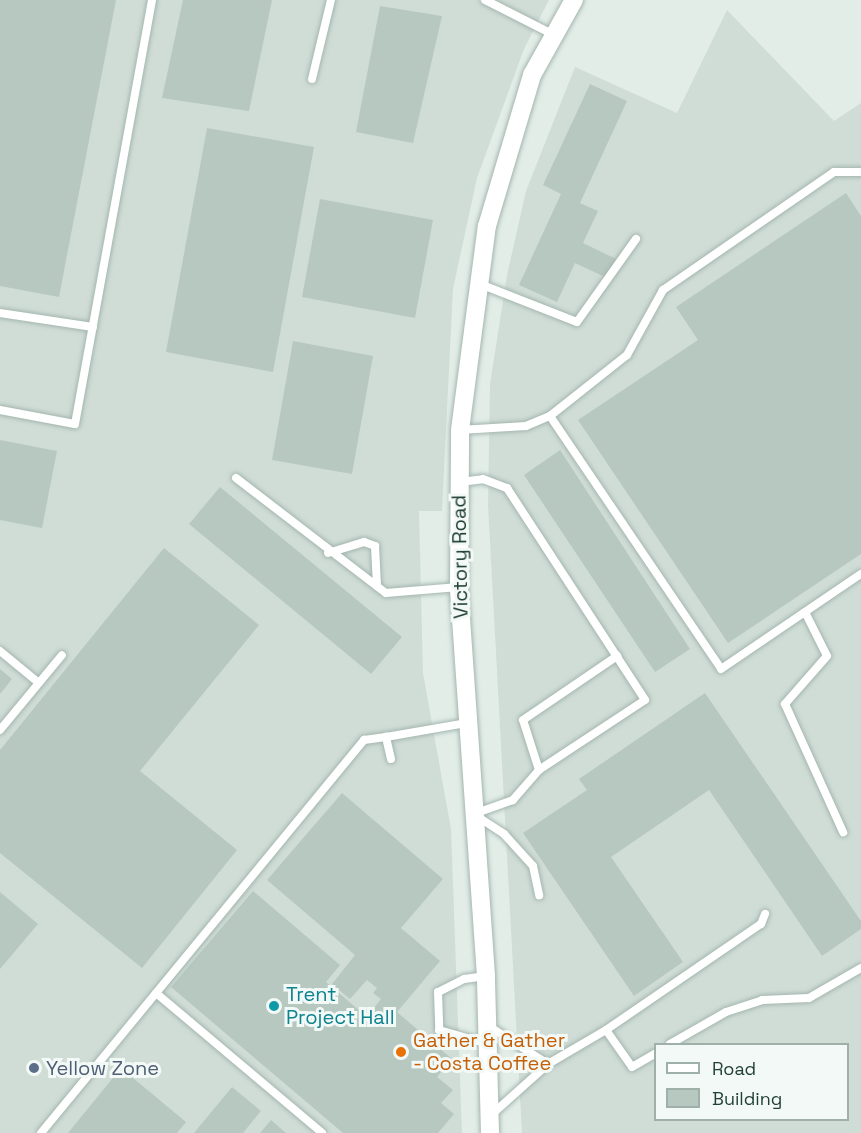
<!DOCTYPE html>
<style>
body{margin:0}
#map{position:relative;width:861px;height:1133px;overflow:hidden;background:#e2ede8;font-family:"Space Grotesk",sans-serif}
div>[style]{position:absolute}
.built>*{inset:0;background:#d0ddd7}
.building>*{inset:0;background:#b7c8c1}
.roads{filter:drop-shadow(0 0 2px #a4b6af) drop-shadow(0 0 2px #a4b6af)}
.lane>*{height:8px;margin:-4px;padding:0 4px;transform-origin:4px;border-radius:4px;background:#fff}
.secondary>*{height:18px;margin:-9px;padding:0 9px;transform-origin:9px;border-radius:9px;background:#fff}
.dots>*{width:16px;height:16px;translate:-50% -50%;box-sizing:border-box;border:3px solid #f3f9f6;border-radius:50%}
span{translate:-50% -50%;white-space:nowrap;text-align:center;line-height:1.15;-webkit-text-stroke:6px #f3f9f6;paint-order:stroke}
.street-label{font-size:20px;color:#214036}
.culture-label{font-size:20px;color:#0d838f}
.left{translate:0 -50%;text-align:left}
.food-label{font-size:20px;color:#c56008}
.service-label{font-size:20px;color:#4e5e75}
.legend{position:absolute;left:654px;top:1043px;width:195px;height:78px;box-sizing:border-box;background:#f3f9f6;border:2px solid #9fafa9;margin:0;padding:8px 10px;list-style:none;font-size:18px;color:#214036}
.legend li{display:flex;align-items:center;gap:12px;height:30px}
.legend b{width:30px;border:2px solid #9fafa9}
</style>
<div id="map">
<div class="built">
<i style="clip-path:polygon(0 0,549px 0,524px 49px,477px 178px,453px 289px,442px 511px,419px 511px,423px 673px,451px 829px,462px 1133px,0 1133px)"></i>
<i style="clip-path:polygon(evenodd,727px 10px,834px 121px,861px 103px,861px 1133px,522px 1133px,488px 505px,490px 384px,507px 275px,526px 191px,575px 67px,677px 113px,727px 10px,656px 1044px,848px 1044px,848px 1120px,656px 1120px,656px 1044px)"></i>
</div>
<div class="building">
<i style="clip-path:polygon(0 0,116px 0,59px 297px,0 286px)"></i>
<i style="clip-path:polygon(183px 0,272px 0,249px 111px,162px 98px)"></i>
<i style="clip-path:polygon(380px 6px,442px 16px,413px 143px,356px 132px)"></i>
<i style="clip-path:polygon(590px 84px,627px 101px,580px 203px,598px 211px,583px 243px,616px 259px,607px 278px,575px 263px,557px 302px,519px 285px,561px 194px,543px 185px)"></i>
<i style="clip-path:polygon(207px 128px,314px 147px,273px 372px,166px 352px)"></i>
<i style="clip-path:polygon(846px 193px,861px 216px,861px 554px,728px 643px,578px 420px,698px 340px,676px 307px)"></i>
<i style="clip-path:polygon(320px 199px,433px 220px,415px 318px,302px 297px)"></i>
<i style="clip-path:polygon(293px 341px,373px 356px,352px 474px,272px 460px)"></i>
<i style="clip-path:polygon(0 440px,57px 451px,42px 528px,0 520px)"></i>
<i style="clip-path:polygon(560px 450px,690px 649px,655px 672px,524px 475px)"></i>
<i style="clip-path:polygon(220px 487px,402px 637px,371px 674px,189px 524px)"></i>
<i style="clip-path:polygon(164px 548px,259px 625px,140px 771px,237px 850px,142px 968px,0 853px,0 750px)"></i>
<i style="clip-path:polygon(0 669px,12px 679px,0 694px)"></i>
<i style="clip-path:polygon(705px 693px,861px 921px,861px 929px,822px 956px,709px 790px,611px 857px,683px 962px,634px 996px,523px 833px,587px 790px,579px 779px)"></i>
<i style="clip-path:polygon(342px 793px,443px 879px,401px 928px,440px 961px,397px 1012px,452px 1059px,437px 1077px,453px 1090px,441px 1103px,454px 1114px,438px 1133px,343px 1133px,171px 987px,253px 891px,340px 965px,326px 982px,367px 1017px,381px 999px,373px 993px,377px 988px,367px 980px,350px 999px,332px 984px,355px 955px,267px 880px)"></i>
<i style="clip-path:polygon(0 892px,38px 924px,0 969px)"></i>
<i style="clip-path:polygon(121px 1068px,186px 1122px,177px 1133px,68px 1133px)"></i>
<i style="clip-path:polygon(232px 1087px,261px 1111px,243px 1133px,194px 1133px)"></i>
<i style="clip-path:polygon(271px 1120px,286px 1133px,260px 1133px)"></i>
</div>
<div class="roads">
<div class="lane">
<i style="left:485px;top:0;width:77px;rotate:26.9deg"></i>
<i style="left:312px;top:79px;width:81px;rotate:-76.5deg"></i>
<i style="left:480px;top:284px;width:104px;rotate:21.4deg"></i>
<i style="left:577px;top:322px;width:102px;rotate:-54.6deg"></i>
<i style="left:0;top:313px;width:94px;rotate:8.6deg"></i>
<i style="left:0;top:410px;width:76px;rotate:10.6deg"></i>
<i style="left:75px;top:424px;width:431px;rotate:-79.7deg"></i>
<i style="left:550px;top:416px;width:305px;rotate:55.9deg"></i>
<i style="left:721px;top:669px;width:169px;rotate:-34.2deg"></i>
<i style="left:460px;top:430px;width:66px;rotate:-3.5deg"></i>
<i style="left:526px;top:426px;width:26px;rotate:-23deg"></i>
<i style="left:550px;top:416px;width:98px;rotate:-38.4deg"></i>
<i style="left:627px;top:355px;width:74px;rotate:-61deg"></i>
<i style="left:663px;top:290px;width:208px;rotate:-34.6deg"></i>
<i style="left:834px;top:172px;width:27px"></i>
<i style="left:236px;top:478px;width:189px;rotate:37.5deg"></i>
<i style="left:386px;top:593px;width:73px;rotate:-4.7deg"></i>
<i style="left:460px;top:482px;width:23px;rotate:-7deg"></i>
<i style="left:483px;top:479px;width:26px;rotate:21deg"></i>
<i style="left:507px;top:488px;width:253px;rotate:56.9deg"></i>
<i style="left:645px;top:700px;width:127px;rotate:146.6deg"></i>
<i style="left:539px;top:770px;width:40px;rotate:131deg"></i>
<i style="left:513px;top:800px;width:41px;rotate:160.3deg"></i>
<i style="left:328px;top:553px;width:38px;rotate:-17deg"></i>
<i style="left:364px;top:542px;width:12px;rotate:20deg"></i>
<i style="left:375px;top:546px;width:40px;rotate:87.1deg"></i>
<i style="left:805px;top:612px;width:49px;rotate:63.4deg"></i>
<i style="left:827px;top:656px;width:64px;rotate:131.2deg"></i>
<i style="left:785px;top:704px;width:141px;rotate:65.6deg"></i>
<i style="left:0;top:651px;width:50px;rotate:39.4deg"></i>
<i style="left:0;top:730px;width:97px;rotate:-50.4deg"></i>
<i style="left:391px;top:759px;width:23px;rotate:-103deg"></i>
<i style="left:386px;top:737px;width:81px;rotate:-9.9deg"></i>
<i style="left:539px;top:770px;width:52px;rotate:-107.7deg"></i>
<i style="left:523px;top:720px;width:114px;rotate:-34.2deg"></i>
<i style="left:475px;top:815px;width:35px;rotate:33deg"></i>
<i style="left:504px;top:834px;width:43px;rotate:47.8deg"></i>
<i style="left:533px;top:866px;width:30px;rotate:78deg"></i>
<i style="left:486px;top:976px;width:22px;rotate:172deg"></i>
<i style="left:464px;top:979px;width:29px;rotate:153deg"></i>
<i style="left:438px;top:992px;width:38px;rotate:88deg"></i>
<i style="left:439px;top:1030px;width:51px;rotate:15.9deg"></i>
<i style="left:156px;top:993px;width:217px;rotate:40.1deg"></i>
<i style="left:487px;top:1025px;width:72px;rotate:32.6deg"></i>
<i style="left:548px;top:1064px;width:67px;rotate:-30.4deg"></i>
<i style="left:606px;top:1030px;width:45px;rotate:54.9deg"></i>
<i style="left:632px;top:1067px;width:28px;rotate:-30deg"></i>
<i style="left:606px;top:1030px;width:188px;rotate:-34.4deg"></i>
<i style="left:761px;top:924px;width:11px;rotate:-68deg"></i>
<i style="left:670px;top:1044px;width:64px;rotate:-29.7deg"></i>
<i style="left:726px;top:1012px;width:38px;rotate:-18deg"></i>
<i style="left:762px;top:1000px;width:47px;rotate:-2.4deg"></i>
<i style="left:809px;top:998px;width:60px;rotate:-30deg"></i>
<i style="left:490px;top:1116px;width:78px;rotate:-41.9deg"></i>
<i style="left:41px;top:1133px;width:509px;rotate:-50.58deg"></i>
<i style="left:364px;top:740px;width:22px;rotate:-8deg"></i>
</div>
<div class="secondary">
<i style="left:490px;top:1133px;width:157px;rotate:-91.5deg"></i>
<i style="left:486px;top:976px;width:390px;rotate:-94deg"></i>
<i style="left:459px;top:587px;width:157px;rotate:-89.6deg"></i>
<i style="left:460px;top:430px;width:206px;rotate:-82.5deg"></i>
<i style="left:487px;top:226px;width:158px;rotate:-73.4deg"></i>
<i style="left:532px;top:75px;width:86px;rotate:-60.8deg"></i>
</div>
</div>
<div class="dots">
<i style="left:274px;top:1006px;background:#0f9aa8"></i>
<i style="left:401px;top:1052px;background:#e8710a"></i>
<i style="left:34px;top:1068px;background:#5c6f8a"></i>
</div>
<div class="street-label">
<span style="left:460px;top:557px;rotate:-91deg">Victory Road</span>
</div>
<div class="culture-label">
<span class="left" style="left:286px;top:1006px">Trent<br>Project Hall</span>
</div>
<div class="food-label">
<span class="left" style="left:413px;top:1052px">Gather &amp; Gather<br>- Costa Coffee</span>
</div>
<div class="service-label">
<span class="left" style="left:46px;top:1068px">Yellow Zone</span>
</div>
<ul class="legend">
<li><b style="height:8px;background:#fff"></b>Road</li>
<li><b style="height:16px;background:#b7c8c1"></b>Building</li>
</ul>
</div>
